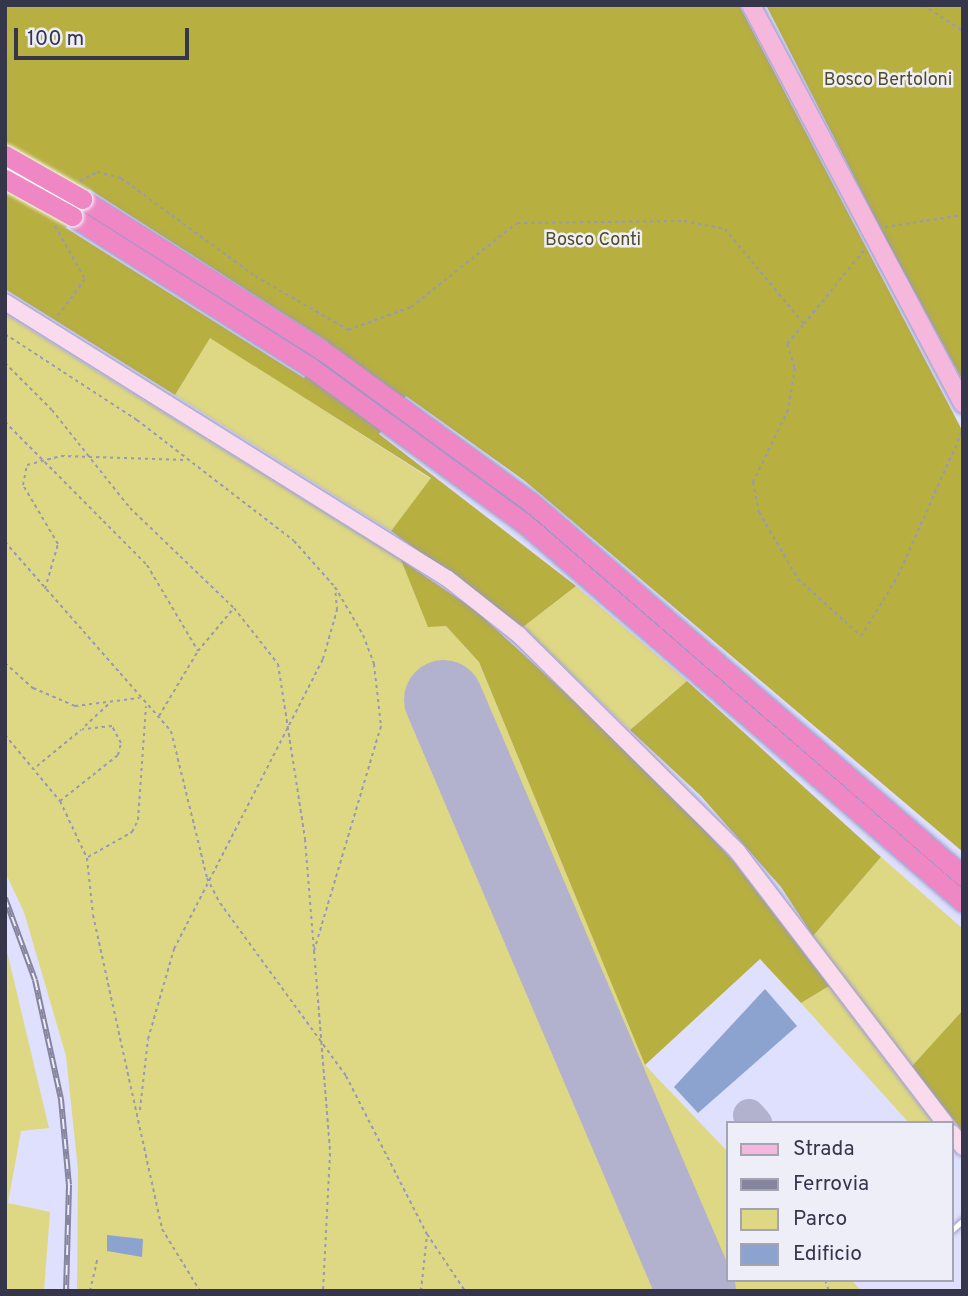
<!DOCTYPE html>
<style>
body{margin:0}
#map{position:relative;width:968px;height:1296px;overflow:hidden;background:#dfdffe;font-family:Overpass,sans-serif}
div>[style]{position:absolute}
.green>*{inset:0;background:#ded884}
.forest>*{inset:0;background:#b7af40}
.taxiway>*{height:32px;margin:-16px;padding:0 16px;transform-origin:16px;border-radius:16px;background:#b2b2ce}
.runway>*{height:79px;margin:-39.5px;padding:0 39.5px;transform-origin:39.5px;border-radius:39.5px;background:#b2b2ce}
.building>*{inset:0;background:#8da3cf}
.path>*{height:2px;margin-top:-1px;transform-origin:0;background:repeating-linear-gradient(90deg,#9999b3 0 3.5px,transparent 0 7px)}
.roads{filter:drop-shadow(0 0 2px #9898c7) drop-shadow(0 0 2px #9898c7)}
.service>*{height:5px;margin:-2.5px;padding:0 2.5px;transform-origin:2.5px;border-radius:2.5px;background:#fff}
.secondary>*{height:16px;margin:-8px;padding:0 8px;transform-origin:8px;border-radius:8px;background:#fadbed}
.primary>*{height:18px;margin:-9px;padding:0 9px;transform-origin:9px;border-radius:9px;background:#f5b7dc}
.motorway>*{height:19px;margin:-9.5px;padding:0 9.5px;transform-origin:9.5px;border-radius:9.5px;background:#ee87c4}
.rail>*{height:6px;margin-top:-3px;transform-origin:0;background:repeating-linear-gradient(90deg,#eeeef9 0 10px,#85859e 0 20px);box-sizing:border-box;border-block:2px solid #85859e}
.bridges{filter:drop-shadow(0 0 2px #fff) drop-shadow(0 0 2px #fff)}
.motorway-bridge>*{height:19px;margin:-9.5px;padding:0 9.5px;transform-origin:9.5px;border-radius:9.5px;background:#ee87c4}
span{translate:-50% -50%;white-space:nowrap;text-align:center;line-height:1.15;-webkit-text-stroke:5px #eeeef9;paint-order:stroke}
.park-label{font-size:18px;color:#504c20}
.frame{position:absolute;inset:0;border:7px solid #36364a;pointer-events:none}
.legend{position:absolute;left:726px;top:1121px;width:228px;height:161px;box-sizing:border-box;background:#eeeef9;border:2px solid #a4a4b3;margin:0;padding:9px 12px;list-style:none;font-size:21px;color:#36364a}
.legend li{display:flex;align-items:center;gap:14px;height:35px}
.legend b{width:35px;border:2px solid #a4a4b3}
.scale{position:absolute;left:14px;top:28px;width:175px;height:32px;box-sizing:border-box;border:4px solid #36364a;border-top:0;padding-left:9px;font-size:21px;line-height:24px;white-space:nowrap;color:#36364a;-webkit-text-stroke:5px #eeeef9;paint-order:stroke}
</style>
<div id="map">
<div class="green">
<i style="clip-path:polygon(5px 314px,401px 560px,428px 626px,446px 626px,479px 662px,645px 1065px,728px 1152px,728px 1280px,851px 1280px,862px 1291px,77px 1291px,78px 1170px,66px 1056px,24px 912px,5px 872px)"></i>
<i style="clip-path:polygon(210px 337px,431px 479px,391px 531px,175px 395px)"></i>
<i style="clip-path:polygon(576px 586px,687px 681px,630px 730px,523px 627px)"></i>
<i style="clip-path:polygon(881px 857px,963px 929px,963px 1010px,912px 1066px,813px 936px)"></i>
<i style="clip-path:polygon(5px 943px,49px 1128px,21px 1131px,8px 1203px,50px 1212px,44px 1291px,5px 1291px)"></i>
<i style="clip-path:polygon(829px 986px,933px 1123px,909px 1123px,801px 1003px)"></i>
</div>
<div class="forest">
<i style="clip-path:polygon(evenodd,5px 5px,739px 5px,963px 432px,963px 852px,525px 481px,406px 396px,379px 434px,576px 586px,523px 627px,391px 531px,431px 478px,210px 338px,175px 395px,5px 289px,5px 5px,89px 189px,328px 342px,304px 378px,66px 228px,89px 189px)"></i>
<i style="clip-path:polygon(766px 5px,963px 5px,963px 381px,886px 239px)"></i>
<i style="clip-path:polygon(401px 560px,475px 610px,647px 768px,734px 862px,829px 986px,801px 1003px,760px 959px,645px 1065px,479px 662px,446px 626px,428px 627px)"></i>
<i style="clip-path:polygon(687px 681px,881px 857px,813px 936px,781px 887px,701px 796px,630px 730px)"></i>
<i style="clip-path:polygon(963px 1010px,963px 1132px,912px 1066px)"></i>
</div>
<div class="taxiway">
<i style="left:749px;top:1115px;width:11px;rotate:49deg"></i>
</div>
<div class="runway">
<i style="left:443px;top:699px;width:644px;rotate:66.86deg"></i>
</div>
<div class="building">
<i style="clip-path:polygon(765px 989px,797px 1026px,698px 1113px,674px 1087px)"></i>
<i style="clip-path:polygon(107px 1235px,143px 1239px,142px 1257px,107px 1251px)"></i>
</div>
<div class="path">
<i style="left:923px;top:5px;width:48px;rotate:33deg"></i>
<i style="left:80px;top:181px;width:19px;rotate:-28deg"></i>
<i style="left:97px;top:172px;width:25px;rotate:14deg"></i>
<i style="left:121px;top:178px;width:166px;rotate:36.2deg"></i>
<i style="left:255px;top:276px;width:108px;rotate:30.1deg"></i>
<i style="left:348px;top:330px;width:67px;rotate:-20.1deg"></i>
<i style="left:411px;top:307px;width:135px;rotate:-38.4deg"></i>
<i style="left:517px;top:223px;width:167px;rotate:-0.7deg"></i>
<i style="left:684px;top:221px;width:42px;rotate:11deg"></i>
<i style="left:725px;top:229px;width:124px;rotate:50.3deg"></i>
<i style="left:804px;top:324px;width:97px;rotate:-50.9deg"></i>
<i style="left:55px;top:226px;width:61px;rotate:60.5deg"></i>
<i style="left:85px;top:279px;width:49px;rotate:126.6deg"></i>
<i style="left:885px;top:227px;width:79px;rotate:-8.7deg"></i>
<i style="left:803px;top:325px;width:25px;rotate:130deg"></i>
<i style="left:787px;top:344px;width:25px;rotate:72deg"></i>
<i style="left:795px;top:368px;width:43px;rotate:99.5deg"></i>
<i style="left:788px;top:410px;width:80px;rotate:115.9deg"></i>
<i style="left:753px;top:482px;width:31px;rotate:79deg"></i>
<i style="left:759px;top:512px;width:78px;rotate:59.8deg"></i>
<i style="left:798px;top:579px;width:85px;rotate:42.1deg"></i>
<i style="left:861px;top:636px;width:70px;rotate:-58.3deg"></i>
<i style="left:898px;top:576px;width:161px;rotate:-66.1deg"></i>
<i style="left:5px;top:334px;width:158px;rotate:33.1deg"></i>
<i style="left:137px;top:420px;width:198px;rotate:37.6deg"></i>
<i style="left:294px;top:541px;width:62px;rotate:48.3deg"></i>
<i style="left:335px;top:587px;width:56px;rotate:59.7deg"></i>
<i style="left:363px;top:635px;width:31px;rotate:69deg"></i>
<i style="left:374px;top:664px;width:62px;rotate:83.6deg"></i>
<i style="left:381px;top:726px;width:235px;rotate:106.6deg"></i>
<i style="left:5px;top:363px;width:66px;rotate:45deg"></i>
<i style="left:52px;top:410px;width:125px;rotate:51.5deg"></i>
<i style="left:130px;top:508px;width:144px;rotate:43.9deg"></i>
<i style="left:234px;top:608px;width:71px;rotate:51.8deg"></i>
<i style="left:278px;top:664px;width:177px;rotate:81.2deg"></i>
<i style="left:305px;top:839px;width:315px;rotate:85.4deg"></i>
<i style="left:330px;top:1153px;width:138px;rotate:92.9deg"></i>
<i style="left:5px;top:422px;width:202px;rotate:45.2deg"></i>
<i style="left:147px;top:565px;width:100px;rotate:59.3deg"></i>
<i style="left:5px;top:542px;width:252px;rotate:48.7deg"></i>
<i style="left:171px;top:731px;width:151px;rotate:76.2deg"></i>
<i style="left:207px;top:878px;width:28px;rotate:63deg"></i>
<i style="left:220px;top:903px;width:214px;rotate:53.9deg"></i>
<i style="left:346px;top:1076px;width:178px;rotate:62.9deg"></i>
<i style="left:427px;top:1234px;width:69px;rotate:56.3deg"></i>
<i style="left:45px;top:589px;width:47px;rotate:-73.9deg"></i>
<i style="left:58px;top:544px;width:69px;rotate:-120.7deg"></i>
<i style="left:23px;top:485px;width:20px;rotate:-79deg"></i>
<i style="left:27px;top:465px;width:35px;rotate:-15deg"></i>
<i style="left:61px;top:456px;width:125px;rotate:1.8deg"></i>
<i style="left:5px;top:663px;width:38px;rotate:42deg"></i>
<i style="left:33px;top:688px;width:46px;rotate:23.2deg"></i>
<i style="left:75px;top:706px;width:65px;rotate:-7deg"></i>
<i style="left:159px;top:716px;width:76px;rotate:-59deg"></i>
<i style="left:198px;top:651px;width:55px;rotate:-50.2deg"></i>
<i style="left:85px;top:726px;width:33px;rotate:-43deg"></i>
<i style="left:5px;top:735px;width:86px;rotate:50.2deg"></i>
<i style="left:60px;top:801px;width:63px;rotate:64.7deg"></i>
<i style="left:87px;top:858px;width:57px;rotate:84deg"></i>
<i style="left:93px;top:915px;width:321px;rotate:77.6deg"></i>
<i style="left:162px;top:1229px;width:73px;rotate:58.5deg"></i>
<i style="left:37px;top:766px;width:57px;rotate:-39.3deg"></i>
<i style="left:60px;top:801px;width:74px;rotate:-38.4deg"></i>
<i style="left:118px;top:755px;width:12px;rotate:-76deg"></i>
<i style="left:121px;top:743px;width:19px;rotate:-118deg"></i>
<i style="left:112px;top:726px;width:30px;rotate:174deg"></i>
<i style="left:88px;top:857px;width:51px;rotate:-29.6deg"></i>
<i style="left:132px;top:832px;width:13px;rotate:-63deg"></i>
<i style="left:138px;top:820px;width:114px;rotate:-86deg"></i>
<i style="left:140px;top:1110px;width:71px;rotate:-83.6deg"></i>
<i style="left:148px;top:1039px;width:94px;rotate:-73.9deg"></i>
<i style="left:174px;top:949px;width:326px;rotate:-62.8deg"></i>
<i style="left:323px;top:659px;width:51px;rotate:-74.1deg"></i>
<i style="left:337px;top:610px;width:22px;rotate:-95deg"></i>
<i style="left:825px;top:1280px;width:12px;rotate:70deg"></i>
<i style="left:90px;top:1291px;width:32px;rotate:-77deg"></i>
<i style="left:421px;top:1291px;width:56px;rotate:-83.9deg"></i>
</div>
<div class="roads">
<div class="service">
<i style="left:952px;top:1230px;width:15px;rotate:-42deg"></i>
</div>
<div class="secondary">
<i style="left:5px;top:302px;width:522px;rotate:32.02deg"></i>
<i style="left:448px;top:579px;width:90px;rotate:38.3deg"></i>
<i style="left:519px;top:635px;width:307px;rotate:44.7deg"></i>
<i style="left:737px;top:851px;width:342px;rotate:52.6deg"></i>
<i style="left:952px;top:1133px;width:18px;rotate:52deg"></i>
</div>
<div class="primary">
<i style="left:751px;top:5px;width:452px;rotate:62deg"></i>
</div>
<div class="motorway">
<i style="left:82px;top:199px;width:284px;rotate:32.2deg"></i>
<i style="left:322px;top:350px;width:260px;rotate:36.1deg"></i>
<i style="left:532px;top:503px;width:570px;rotate:40.87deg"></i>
<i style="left:72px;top:216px;width:282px;rotate:32.4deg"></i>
<i style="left:310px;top:367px;width:265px;rotate:36.1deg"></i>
<i style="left:524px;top:523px;width:580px;rotate:40.8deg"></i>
</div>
</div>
<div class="rail">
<i style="left:5px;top:898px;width:87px;rotate:69.9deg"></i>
<i style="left:35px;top:980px;width:122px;rotate:77.7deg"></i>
<i style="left:61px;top:1099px;width:86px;rotate:84.7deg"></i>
<i style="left:69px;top:1185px;width:106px;rotate:91.6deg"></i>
</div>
<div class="bridges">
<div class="motorway-bridge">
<i style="left:5px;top:155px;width:89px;rotate:29.7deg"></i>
<i style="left:5px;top:179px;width:77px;rotate:28.9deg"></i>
</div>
</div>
<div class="park-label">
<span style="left:888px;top:81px">Bosco Bertoloni</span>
<span style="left:593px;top:241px">Bosco Conti</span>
</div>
<div class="frame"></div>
<ul class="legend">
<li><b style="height:9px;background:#f5b7dc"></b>Strada</li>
<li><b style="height:9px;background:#85859e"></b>Ferrovia</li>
<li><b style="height:19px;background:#ded884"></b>Parco</li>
<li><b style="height:19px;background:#8da3cf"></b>Edificio</li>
</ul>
<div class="scale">100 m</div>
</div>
